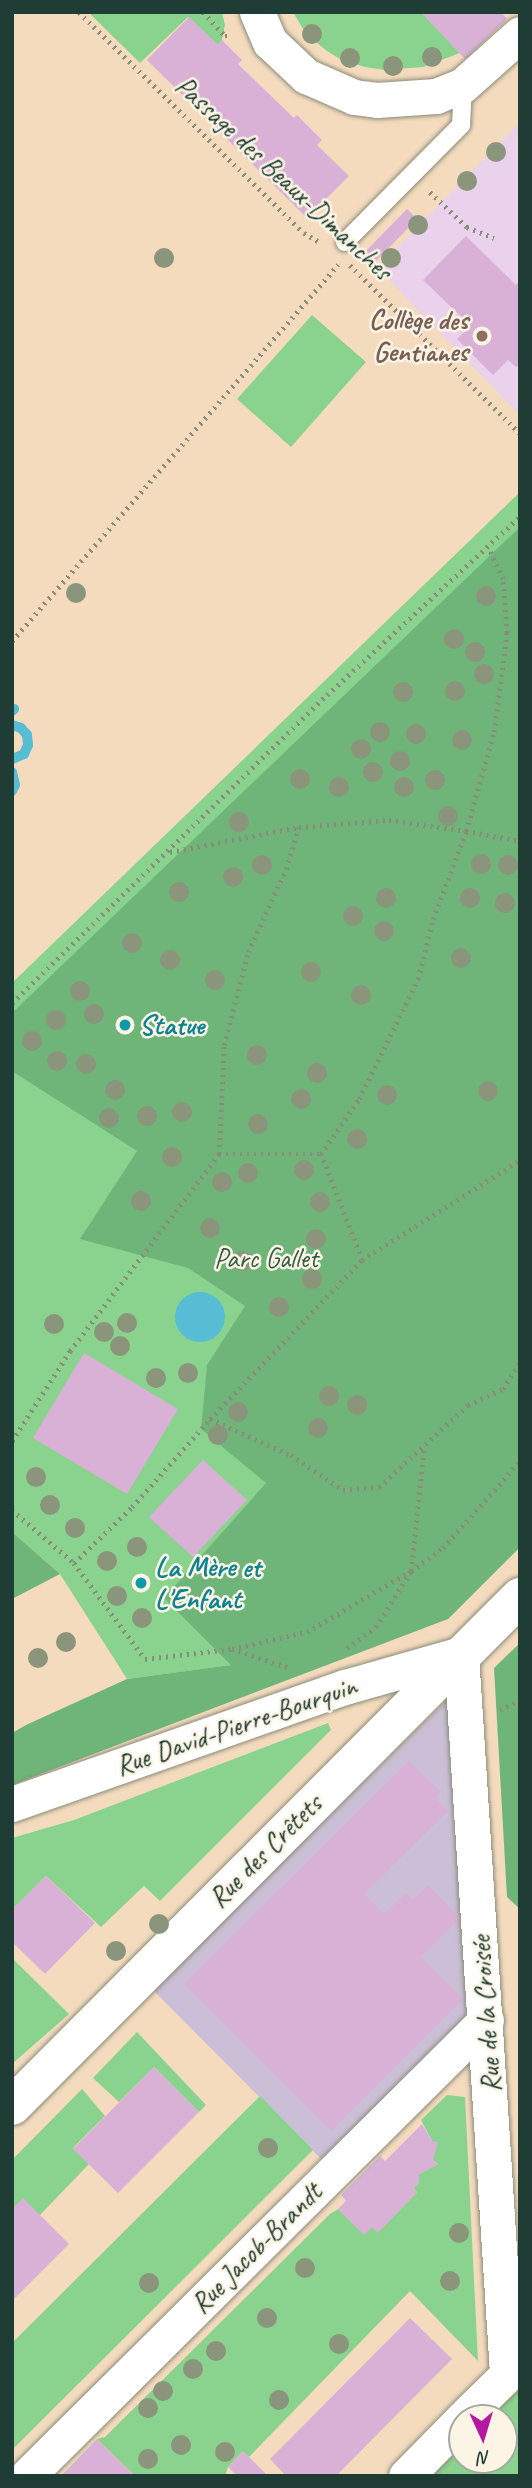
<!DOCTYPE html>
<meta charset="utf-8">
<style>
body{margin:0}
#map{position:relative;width:532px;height:2488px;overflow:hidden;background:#f5dbbe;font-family:Caveat,sans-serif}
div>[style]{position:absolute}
.built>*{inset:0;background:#ead1ec}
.industrial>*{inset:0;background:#cabfd6}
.green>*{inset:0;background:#8ad38e}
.forest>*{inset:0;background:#6fb579}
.water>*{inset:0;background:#56bdd4}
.round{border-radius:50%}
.stream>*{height:10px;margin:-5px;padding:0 5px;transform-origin:5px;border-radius:5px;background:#56bdd4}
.building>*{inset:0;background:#d9b1d6}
.path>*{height:4.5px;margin-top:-2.25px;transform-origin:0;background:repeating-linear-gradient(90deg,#8a8c79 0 2px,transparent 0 7px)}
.roads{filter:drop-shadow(0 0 2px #8a8c79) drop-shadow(0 0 2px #8a8c79)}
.lane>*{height:18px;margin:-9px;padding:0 9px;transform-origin:9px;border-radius:9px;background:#fff}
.street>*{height:35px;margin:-17.5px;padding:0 17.5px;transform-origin:17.5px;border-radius:17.5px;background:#fff}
.secondary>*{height:38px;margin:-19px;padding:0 19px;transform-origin:19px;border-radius:19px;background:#fff}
.trees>*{width:20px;height:20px;margin:-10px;border-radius:50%;background:#8b957c}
.dots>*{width:19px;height:19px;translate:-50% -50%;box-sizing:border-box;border:4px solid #fcf5e5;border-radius:50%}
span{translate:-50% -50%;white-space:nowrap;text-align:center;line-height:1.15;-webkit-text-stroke:5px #fcf5e5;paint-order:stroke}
.street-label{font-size:28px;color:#1f3d34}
.education-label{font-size:28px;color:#785e54;font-weight:700}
.right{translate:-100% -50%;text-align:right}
.culture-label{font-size:28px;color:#0d838f;font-weight:700}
.left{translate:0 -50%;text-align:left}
.park-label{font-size:28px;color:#345b46}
.frame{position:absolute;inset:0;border:14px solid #1f3d34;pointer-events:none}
.north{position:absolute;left:448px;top:2404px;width:70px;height:70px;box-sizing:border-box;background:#fcf5e5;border:2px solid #a4ab9e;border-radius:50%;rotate:176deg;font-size:19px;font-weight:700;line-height:28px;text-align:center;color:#1f3d34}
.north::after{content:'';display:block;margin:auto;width:24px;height:32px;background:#b5179e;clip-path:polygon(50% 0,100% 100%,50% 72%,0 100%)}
</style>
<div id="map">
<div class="built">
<i style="clip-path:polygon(520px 122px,520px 415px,377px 268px)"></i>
</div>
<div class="industrial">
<i style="clip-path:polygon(454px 1693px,477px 2017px,326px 2164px,153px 1990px)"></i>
</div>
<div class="green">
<i style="clip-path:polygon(88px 12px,222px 12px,225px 25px,222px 40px,218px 45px,188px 17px,140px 63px)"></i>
<i style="clip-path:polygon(293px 12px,421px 12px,460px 53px,423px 67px,385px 70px,365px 67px,340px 59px,327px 51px,306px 34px)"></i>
<i style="clip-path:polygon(312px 315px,366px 362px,291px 447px,237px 399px)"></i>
<i style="clip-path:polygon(520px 492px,520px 1547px,448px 1619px,232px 1665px,127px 1679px,60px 1574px,12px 1532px,12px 983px)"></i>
<i style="clip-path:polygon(328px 1723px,331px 1730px,160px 1901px,144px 1886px,101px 1927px,46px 1876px,12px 1910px,12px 1838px,74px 1820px)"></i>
<i style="clip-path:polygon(12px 1958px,69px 2014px,12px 2064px)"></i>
<i style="clip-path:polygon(137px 2032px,206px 2105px,199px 2112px,154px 2067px,119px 2102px,93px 2078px)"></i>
<i style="clip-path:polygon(82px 2089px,105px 2116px,73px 2148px,89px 2164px,40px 2215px,12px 2209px,12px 2160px)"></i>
<i style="clip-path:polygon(447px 2095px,465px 2097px,478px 2361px,410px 2291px,249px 2457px,242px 2452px,228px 2467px,225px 2476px,135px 2476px,97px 2439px,105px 2437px,330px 2214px,338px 2209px,364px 2234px,372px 2227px,378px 2232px,417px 2192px,413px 2188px,419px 2183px,419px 2174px,438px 2164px,433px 2160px,432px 2141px,421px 2120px)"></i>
<i style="clip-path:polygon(260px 2096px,313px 2150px,12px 2450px,12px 2343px)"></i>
<i style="clip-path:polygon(520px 2382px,520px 2476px,429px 2476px,462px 2442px,462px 2460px,504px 2460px,504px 2418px,485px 2418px)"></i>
</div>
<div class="forest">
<i style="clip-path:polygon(520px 527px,520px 1547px,448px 1619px,12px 1785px,12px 1733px,26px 1725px,127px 1679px,231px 1665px,164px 1598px,266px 1483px,201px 1429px,207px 1365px,245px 1306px,188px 1268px,80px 1239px,137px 1151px,15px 1073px,12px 1075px,12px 1013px)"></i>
<i style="clip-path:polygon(12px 1532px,60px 1574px,12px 1599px)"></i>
<i style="clip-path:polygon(520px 1643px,520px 1909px,507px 1897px,494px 1668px)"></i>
</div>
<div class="water">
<i class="round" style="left:175px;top:1292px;width:50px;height:50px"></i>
</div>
<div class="stream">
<i style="left:12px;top:711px;width:3px;rotate:-45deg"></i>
<i style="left:12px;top:725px;width:9px;rotate:18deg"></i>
<i style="left:21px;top:728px;width:9px;rotate:49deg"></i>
<i style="left:27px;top:735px;width:10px;rotate:84deg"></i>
<i style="left:28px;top:745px;width:10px;rotate:114deg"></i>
<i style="left:24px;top:754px;width:13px;rotate:157deg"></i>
<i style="left:12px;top:772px;width:13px;rotate:77deg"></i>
<i style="left:15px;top:785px;width:7px;rotate:117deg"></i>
</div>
<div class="building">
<i style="clip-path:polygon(421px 12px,501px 12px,507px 19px,465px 59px)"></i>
<i style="clip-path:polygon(189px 17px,218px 45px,222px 40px,242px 60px,238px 64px,294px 118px,297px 115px,322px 140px,317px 145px,349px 176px,307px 218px,147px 60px)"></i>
<i style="clip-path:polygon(407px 209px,417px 219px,372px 265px,362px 255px)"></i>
<i style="clip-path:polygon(466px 236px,516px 285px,520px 281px,520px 364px,516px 367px,508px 360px,493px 375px,457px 339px,471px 326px,423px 280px)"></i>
<i style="clip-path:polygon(84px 1353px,178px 1409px,127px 1494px,33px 1438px)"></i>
<i style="clip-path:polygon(203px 1460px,247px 1500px,193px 1557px,149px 1517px)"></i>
<i style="clip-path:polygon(409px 1761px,441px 1792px,435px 1798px,448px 1811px,364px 1894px,384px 1914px,406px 1893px,413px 1900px,428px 1885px,460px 1918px,421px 1957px,463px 1999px,331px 2131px,184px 1984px)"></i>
<i style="clip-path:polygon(46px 1876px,95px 1923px,45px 1974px,12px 1942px,12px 1910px)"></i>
<i style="clip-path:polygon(154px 2067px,199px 2112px,118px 2193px,73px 2149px)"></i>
<i style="clip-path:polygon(422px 2124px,432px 2141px,438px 2142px,433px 2160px,438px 2164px,419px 2174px,419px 2183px,413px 2188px,417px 2192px,378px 2233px,372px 2227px,364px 2235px,338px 2209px,346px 2201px,341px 2195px,380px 2156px,385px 2161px)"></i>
<i style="clip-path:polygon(23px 2198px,69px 2244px,12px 2301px,12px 2209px)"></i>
<i style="clip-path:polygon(410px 2318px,452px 2359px,336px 2476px,286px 2476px,270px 2459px)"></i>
<i style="clip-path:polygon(97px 2439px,135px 2476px,61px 2476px)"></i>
<i style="clip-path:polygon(243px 2451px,268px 2476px,237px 2476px,228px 2467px)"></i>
</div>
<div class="path">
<i style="left:79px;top:12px;width:315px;rotate:44.5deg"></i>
<i style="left:304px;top:233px;width:16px;rotate:30deg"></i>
<i style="left:203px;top:12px;width:33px;rotate:47deg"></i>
<i style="left:225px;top:36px;width:5px"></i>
<i style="left:430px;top:192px;width:51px;rotate:43.4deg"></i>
<i style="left:467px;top:227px;width:29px;rotate:22deg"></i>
<i style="left:350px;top:265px;width:239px;rotate:44.7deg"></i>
<i style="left:12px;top:641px;width:498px;rotate:-49.1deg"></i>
<i style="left:170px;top:852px;width:131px;rotate:-11deg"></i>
<i style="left:299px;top:827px;width:90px;rotate:-4.4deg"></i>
<i style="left:389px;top:820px;width:78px;rotate:8.1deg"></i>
<i style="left:466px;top:831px;width:103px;rotate:-74.2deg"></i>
<i style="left:494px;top:732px;width:100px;rotate:-82.5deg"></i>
<i style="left:507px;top:633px;width:54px;rotate:-94.2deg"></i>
<i style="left:503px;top:579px;width:35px;rotate:-115deg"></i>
<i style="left:12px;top:1003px;width:441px;rotate:-44.4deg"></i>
<i style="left:327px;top:695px;width:263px;rotate:-42.8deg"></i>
<i style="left:219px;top:1154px;width:109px;rotate:-87.4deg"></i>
<i style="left:224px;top:1045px;width:96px;rotate:-75.5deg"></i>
<i style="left:248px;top:952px;width:91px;rotate:-65.4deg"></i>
<i style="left:286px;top:869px;width:44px;rotate:-72.8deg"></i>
<i style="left:362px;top:1260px;width:187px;rotate:-32.3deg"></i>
<i style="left:210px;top:1419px;width:220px;rotate:-46.3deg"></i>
<i style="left:362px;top:1260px;width:114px;rotate:-111.1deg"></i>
<i style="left:12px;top:1441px;width:107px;rotate:-57.2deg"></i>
<i style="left:70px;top:1351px;width:247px;rotate:-52.9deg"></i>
<i style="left:219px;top:1154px;width:102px"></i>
<i style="left:321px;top:1154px;width:67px;rotate:-55.4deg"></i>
<i style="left:359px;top:1099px;width:134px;rotate:-63.8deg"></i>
<i style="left:418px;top:979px;width:62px;rotate:-76deg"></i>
<i style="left:433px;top:919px;width:94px;rotate:-69.4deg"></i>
<i style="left:466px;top:831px;width:55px;rotate:10.5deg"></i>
<i style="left:12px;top:1510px;width:82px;rotate:40.5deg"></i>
<i style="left:74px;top:1563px;width:119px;rotate:53.5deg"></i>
<i style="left:145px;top:1659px;width:88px;rotate:-6.6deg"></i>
<i style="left:232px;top:1649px;width:77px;rotate:-12.8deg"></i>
<i style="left:307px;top:1632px;width:121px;rotate:-30.4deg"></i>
<i style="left:411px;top:1571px;width:124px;rotate:-84deg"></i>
<i style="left:74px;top:1563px;width:81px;rotate:-44deg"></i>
<i style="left:132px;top:1507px;width:118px;rotate:-48.4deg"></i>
<i style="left:210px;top:1419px;width:89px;rotate:24deg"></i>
<i style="left:291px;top:1455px;width:63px;rotate:33.9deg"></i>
<i style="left:343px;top:1490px;width:36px;rotate:-5deg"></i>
<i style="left:379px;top:1487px;width:121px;rotate:-42.7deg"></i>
<i style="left:468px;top:1405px;width:38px;rotate:-25deg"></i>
<i style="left:503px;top:1389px;width:32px;rotate:-58deg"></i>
<i style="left:347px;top:1648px;width:36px;rotate:-36deg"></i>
<i style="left:376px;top:1627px;width:66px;rotate:-58deg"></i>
<i style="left:411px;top:1571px;width:39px;rotate:-36deg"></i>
<i style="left:443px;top:1548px;width:116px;rotate:-48.5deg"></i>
<i style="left:232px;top:1649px;width:61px;rotate:18.1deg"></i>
<i style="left:500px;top:1710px;width:22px;rotate:-27deg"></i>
</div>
<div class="roads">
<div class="lane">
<i style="left:345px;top:242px;width:165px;rotate:-45.2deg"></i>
<i style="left:461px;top:125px;width:40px;rotate:-87.1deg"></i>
</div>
<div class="street">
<i style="left:257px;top:12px;width:33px;rotate:67deg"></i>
<i style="left:270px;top:42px;width:50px;rotate:43.4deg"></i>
<i style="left:306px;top:76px;width:52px;rotate:23.6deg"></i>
<i style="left:354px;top:97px;width:23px;rotate:7deg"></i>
<i style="left:377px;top:100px;width:59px;rotate:-3.9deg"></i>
<i style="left:436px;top:96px;width:29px;rotate:-22deg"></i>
<i style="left:463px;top:85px;width:76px;rotate:-41.8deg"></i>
<i style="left:12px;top:1804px;width:353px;rotate:-19.4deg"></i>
<i style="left:345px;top:1687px;width:121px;rotate:-15.9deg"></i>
<i style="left:461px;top:1654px;width:721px;rotate:86.34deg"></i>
<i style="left:463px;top:2418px;width:80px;rotate:-44.5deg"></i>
<i style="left:27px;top:2476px;width:647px;rotate:-44.81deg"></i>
<i style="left:406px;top:2476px;width:80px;rotate:-45.5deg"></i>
</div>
<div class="secondary">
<i style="left:12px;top:2106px;width:719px;rotate:-45.06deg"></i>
</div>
</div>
<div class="trees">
<i style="left:312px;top:34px"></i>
<i style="left:432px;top:57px"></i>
<i style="left:350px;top:58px"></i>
<i style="left:393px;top:66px"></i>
<i style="left:496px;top:152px"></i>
<i style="left:467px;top:181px"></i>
<i style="left:418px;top:225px"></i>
<i style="left:164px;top:258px"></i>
<i style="left:391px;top:258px"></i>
<i style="left:76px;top:593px"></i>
<i style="left:486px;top:596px"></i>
<i style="left:454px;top:639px"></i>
<i style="left:475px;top:652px"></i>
<i style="left:484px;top:674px"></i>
<i style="left:455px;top:691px"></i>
<i style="left:403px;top:692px"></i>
<i style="left:380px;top:732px"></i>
<i style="left:416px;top:734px"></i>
<i style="left:462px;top:740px"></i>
<i style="left:361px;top:749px"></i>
<i style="left:400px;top:761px"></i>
<i style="left:373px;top:772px"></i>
<i style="left:300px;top:779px"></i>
<i style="left:435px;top:780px"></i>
<i style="left:339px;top:787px"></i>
<i style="left:404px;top:787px"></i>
<i style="left:448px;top:816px"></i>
<i style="left:239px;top:822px"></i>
<i style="left:481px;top:864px"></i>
<i style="left:262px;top:865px"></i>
<i style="left:508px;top:865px"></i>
<i style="left:233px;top:877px"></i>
<i style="left:179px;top:892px"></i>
<i style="left:386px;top:898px"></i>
<i style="left:470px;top:898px"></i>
<i style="left:505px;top:903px"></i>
<i style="left:353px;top:916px"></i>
<i style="left:384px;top:931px"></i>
<i style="left:132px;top:943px"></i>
<i style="left:461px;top:958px"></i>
<i style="left:170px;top:960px"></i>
<i style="left:311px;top:972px"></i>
<i style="left:215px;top:980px"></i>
<i style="left:80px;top:991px"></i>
<i style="left:361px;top:995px"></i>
<i style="left:94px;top:1014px"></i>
<i style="left:56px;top:1020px"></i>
<i style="left:32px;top:1041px"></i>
<i style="left:257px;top:1055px"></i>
<i style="left:57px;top:1061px"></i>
<i style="left:86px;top:1064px"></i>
<i style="left:317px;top:1073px"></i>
<i style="left:115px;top:1090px"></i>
<i style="left:488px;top:1091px"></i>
<i style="left:387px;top:1095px"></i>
<i style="left:301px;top:1099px"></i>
<i style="left:182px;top:1112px"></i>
<i style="left:147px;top:1116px"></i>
<i style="left:109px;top:1118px"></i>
<i style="left:258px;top:1124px"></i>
<i style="left:357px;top:1139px"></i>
<i style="left:172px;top:1157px"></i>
<i style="left:304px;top:1170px"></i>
<i style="left:248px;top:1173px"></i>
<i style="left:222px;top:1182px"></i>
<i style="left:141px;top:1201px"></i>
<i style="left:320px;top:1202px"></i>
<i style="left:210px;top:1228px"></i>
<i style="left:316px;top:1239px"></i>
<i style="left:242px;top:1261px"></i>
<i style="left:312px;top:1279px"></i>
<i style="left:279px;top:1307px"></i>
<i style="left:127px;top:1323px"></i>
<i style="left:54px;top:1324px"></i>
<i style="left:104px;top:1332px"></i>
<i style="left:120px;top:1346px"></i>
<i style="left:188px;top:1373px"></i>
<i style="left:156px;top:1378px"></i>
<i style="left:329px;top:1396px"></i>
<i style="left:357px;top:1405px"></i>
<i style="left:238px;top:1412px"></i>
<i style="left:318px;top:1428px"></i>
<i style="left:218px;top:1435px"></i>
<i style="left:36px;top:1477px"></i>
<i style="left:50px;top:1505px"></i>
<i style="left:75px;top:1528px"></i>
<i style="left:137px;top:1547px"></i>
<i style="left:107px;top:1561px"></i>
<i style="left:117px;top:1596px"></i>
<i style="left:142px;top:1618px"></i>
<i style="left:66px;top:1642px"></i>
<i style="left:38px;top:1658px"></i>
<i style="left:159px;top:1924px"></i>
<i style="left:116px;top:1951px"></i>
<i style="left:268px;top:2148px"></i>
<i style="left:459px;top:2233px"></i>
<i style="left:305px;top:2268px"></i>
<i style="left:450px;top:2281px"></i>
<i style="left:149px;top:2283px"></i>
<i style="left:267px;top:2318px"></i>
<i style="left:339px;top:2344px"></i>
<i style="left:216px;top:2351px"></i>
<i style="left:193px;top:2369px"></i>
<i style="left:163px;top:2391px"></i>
<i style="left:279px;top:2400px"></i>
<i style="left:148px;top:2408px"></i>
<i style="left:181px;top:2445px"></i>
<i style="left:225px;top:2452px"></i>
<i style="left:148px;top:2459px"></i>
</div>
<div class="dots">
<i style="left:482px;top:336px;background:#8d6e63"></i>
<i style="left:125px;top:1025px;background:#0f9aa8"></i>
<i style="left:141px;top:1583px;background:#0f9aa8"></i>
</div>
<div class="street-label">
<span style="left:284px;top:178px;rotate:43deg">Passage des Beaux-Dimanches</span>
<span style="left:236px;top:1726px;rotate:-19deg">Rue David-Pierre-Bourquin</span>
<span style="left:265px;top:1851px;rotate:-45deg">Rue des Crêtets</span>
<span style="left:486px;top:2014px;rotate:-94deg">Rue de la Croisée</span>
<span style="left:256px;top:2248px;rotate:-45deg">Rue Jacob-Brandt</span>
</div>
<div class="education-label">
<span class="right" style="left:468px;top:336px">Collège des<br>Gentianes</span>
</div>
<div class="culture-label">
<span class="left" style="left:139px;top:1025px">Statue</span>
<span class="left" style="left:155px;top:1583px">La Mère et<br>L'Enfant</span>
</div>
<div class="park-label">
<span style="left:266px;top:1258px">Parc Gallet</span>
</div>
<div class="frame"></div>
<div class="north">N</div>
</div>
